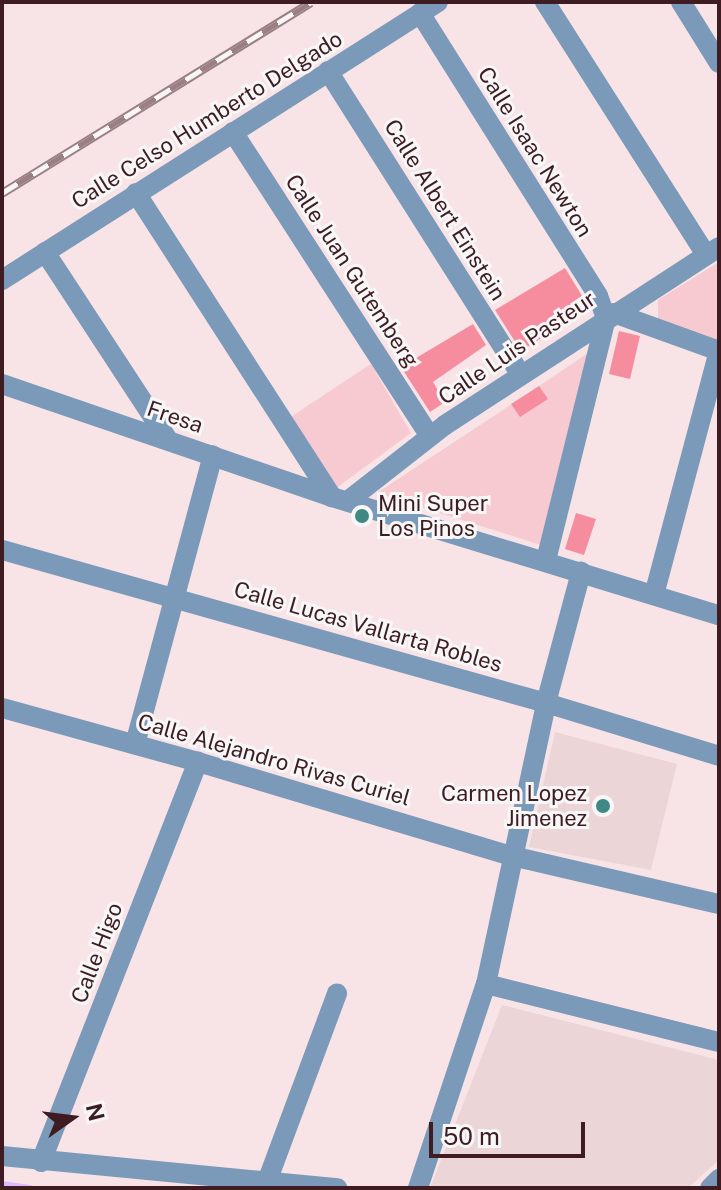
<!DOCTYPE html>
<style>
body{margin:0}
#map{position:relative;width:721px;height:1190px;overflow:hidden;background:#f8e4e6;font-family:"Public Sans",sans-serif}
div>[style]{position:absolute}
.built>*{inset:0;background:#ebd5d7}
.green>*{inset:0;background:#f6cad0}
.stream>*{height:6px;margin:-3px;padding:0 3px;transform-origin:3px;border-radius:3px;background:#dfb9fe}
.building>*{inset:0;background:#f68d9f}
.minor>*{height:20px;margin:-10px;padding:0 10px;transform-origin:10px;border-radius:10px;background:#7b99b8}
.rail>*{height:9px;margin-top:-4.5px;transform-origin:0;background:repeating-linear-gradient(90deg,#f7f7f7 0 18px,#9a7f83 0 36px);box-sizing:border-box;border-block:2px solid #9a7f83}
.dots>*{width:22px;height:22px;translate:-50% -50%;box-sizing:border-box;border:4px solid #f7f7f7;border-radius:50%}
span{translate:-50% -50%;white-space:nowrap;text-align:center;line-height:1.15;-webkit-text-stroke:6px #f7f7f7;paint-order:stroke}
.street-label{font-size:22px;color:#3e1c22}
.poi-label{font-size:22px;color:#3e1c22}
.left{translate:0 -50%;text-align:left}
.right{translate:-100% -50%;text-align:right}
.frame{position:absolute;inset:0;border:4px solid #3e1c22;pointer-events:none}
.north{position:absolute;left:32px;top:1078px;width:80px;height:80px;-webkit-text-stroke:6px #f7f7f7;paint-order:stroke;rotate:76deg;font-size:22px;font-weight:700;line-height:32px;text-align:center;color:#3e1c22}
.north::after{content:'';display:block;margin:auto;width:28px;height:36px;background:#3e1c22;clip-path:polygon(50% 0,100% 100%,50% 72%,0 100%)}
.scale{position:absolute;left:429px;top:1122px;width:156px;height:36px;box-sizing:border-box;border:4px solid #3e1c22;border-top:0;padding-left:10px;font-size:24px;line-height:28px;white-space:nowrap;color:#3e1c22;-webkit-text-stroke:6px #f7f7f7;paint-order:stroke}
</style>
<div id="map">
<div class="built">
<i style="clip-path:polygon(555px 732px,677px 764px,651px 870px,529px 847px)"></i>
<i style="clip-path:polygon(502px 1005px,719px 1060px,719px 1160px,688px 1188px,430px 1188px)"></i>
</div>
<div class="green">
<i style="clip-path:polygon(719px 262px,719px 343px,658px 321px,658px 300px)"></i>
<i style="clip-path:polygon(594px 349px,541px 545px,377px 493px,539px 386px)"></i>
<i style="clip-path:polygon(371px 364px,411px 433px,335px 489px,289px 418px)"></i>
</div>
<div class="stream">
<i style="left:2px;top:1184px;width:28px;rotate:8deg"></i>
</div>
<div class="building">
<i style="clip-path:polygon(565px 268px,587px 304px,551px 326px,554px 330px,521px 351px,495px 310px)"></i>
<i style="clip-path:polygon(473px 324px,486px 345px,433px 382px,445px 402px,430px 412px,401px 367px)"></i>
<i style="clip-path:polygon(619px 331px,640px 336px,630px 379px,609px 374px)"></i>
<i style="clip-path:polygon(539px 386px,548px 399px,520px 417px,511px 404px)"></i>
<i style="clip-path:polygon(576px 513px,596px 519px,584px 555px,565px 549px)"></i>
</div>
<div class="minor">
<i style="left:545px;top:2px;width:300px;rotate:57.5deg"></i>
<i style="left:681px;top:2px;width:72px;rotate:58.1deg"></i>
<i style="left:420px;top:13px;width:334px;rotate:57.8deg"></i>
<i style="left:598px;top:296px;width:23px;rotate:70deg"></i>
<i style="left:606px;top:318px;width:250px;rotate:103.9deg"></i>
<i style="left:328px;top:71px;width:360px;rotate:57.6deg"></i>
<i style="left:233px;top:132px;width:362px;rotate:57.1deg"></i>
<i style="left:136px;top:193px;width:362px;rotate:57.2deg"></i>
<i style="left:45px;top:252px;width:225px;rotate:56.8deg"></i>
<i style="left:2px;top:280px;width:517px;rotate:-32.52deg"></i>
<i style="left:614px;top:313px;width:112px;rotate:19.9deg"></i>
<i style="left:2px;top:384px;width:349px;rotate:18.9deg"></i>
<i style="left:332px;top:497px;width:405px;rotate:17deg"></i>
<i style="left:349px;top:500px;width:122px;rotate:-38deg"></i>
<i style="left:445px;top:425px;width:327px;rotate:-33deg"></i>
<i style="left:2px;top:550px;width:565px;rotate:15.71deg"></i>
<i style="left:546px;top:703px;width:181px;rotate:17deg"></i>
<i style="left:654px;top:595px;width:253px;rotate:-75.1deg"></i>
<i style="left:2px;top:708px;width:203px;rotate:15.4deg"></i>
<i style="left:198px;top:762px;width:328px;rotate:16.7deg"></i>
<i style="left:512px;top:856px;width:212px;rotate:13.1deg"></i>
<i style="left:135px;top:744px;width:299px;rotate:-74.9deg"></i>
<i style="left:486px;top:984px;width:240px;rotate:14deg"></i>
<i style="left:2px;top:1156px;width:337px;rotate:5.5deg"></i>
<i style="left:41px;top:1162px;width:430px;rotate:-68.6deg"></i>
<i style="left:268px;top:1179px;width:198px;rotate:-69.6deg"></i>
<i style="left:418px;top:1188px;width:215px;rotate:-71.6deg"></i>
<i style="left:486px;top:984px;width:287px;rotate:-77.9deg"></i>
<i style="left:546px;top:703px;width:136px;rotate:-75deg"></i>
<i style="left:710px;top:1188px;width:13px;rotate:-45deg"></i>
</div>
<div class="rail">
<i style="left:2px;top:193px;width:363px;rotate:-31.7deg"></i>
</div>
<div class="dots">
<i style="left:362px;top:516px;background:#408883"></i>
<i style="left:603px;top:806px;background:#408883"></i>
</div>
<div class="street-label">
<span style="left:207px;top:120px;rotate:-32deg">Calle Celso Humberto Delgado</span>
<span style="left:535px;top:152px;rotate:58deg">Calle Isaac Newton</span>
<span style="left:445px;top:210px;rotate:58deg">Calle Albert Einstein</span>
<span style="left:352px;top:271px;rotate:57deg">Calle Juan Gutemberg</span>
<span style="left:517px;top:348px;rotate:-34deg">Calle Luis Pasteur</span>
<span style="left:175px;top:417px;rotate:19deg">Fresa</span>
<span style="left:368px;top:627px;rotate:16deg">Calle Lucas Vallarta Robles</span>
<span style="left:274px;top:760px;rotate:16deg">Calle Alejandro Rivas Curiel</span>
<span style="left:97px;top:953px;rotate:-69deg">Calle Higo</span>
</div>
<div class="poi-label">
<span class="left" style="left:378px;top:516px">Mini Super<br>Los Pinos</span>
<span class="right" style="left:587px;top:806px">Carmen Lopez<br>Jimenez</span>
</div>
<div class="frame"></div>
<div class="north">N</div>
<div class="scale">50 m</div>
</div>
